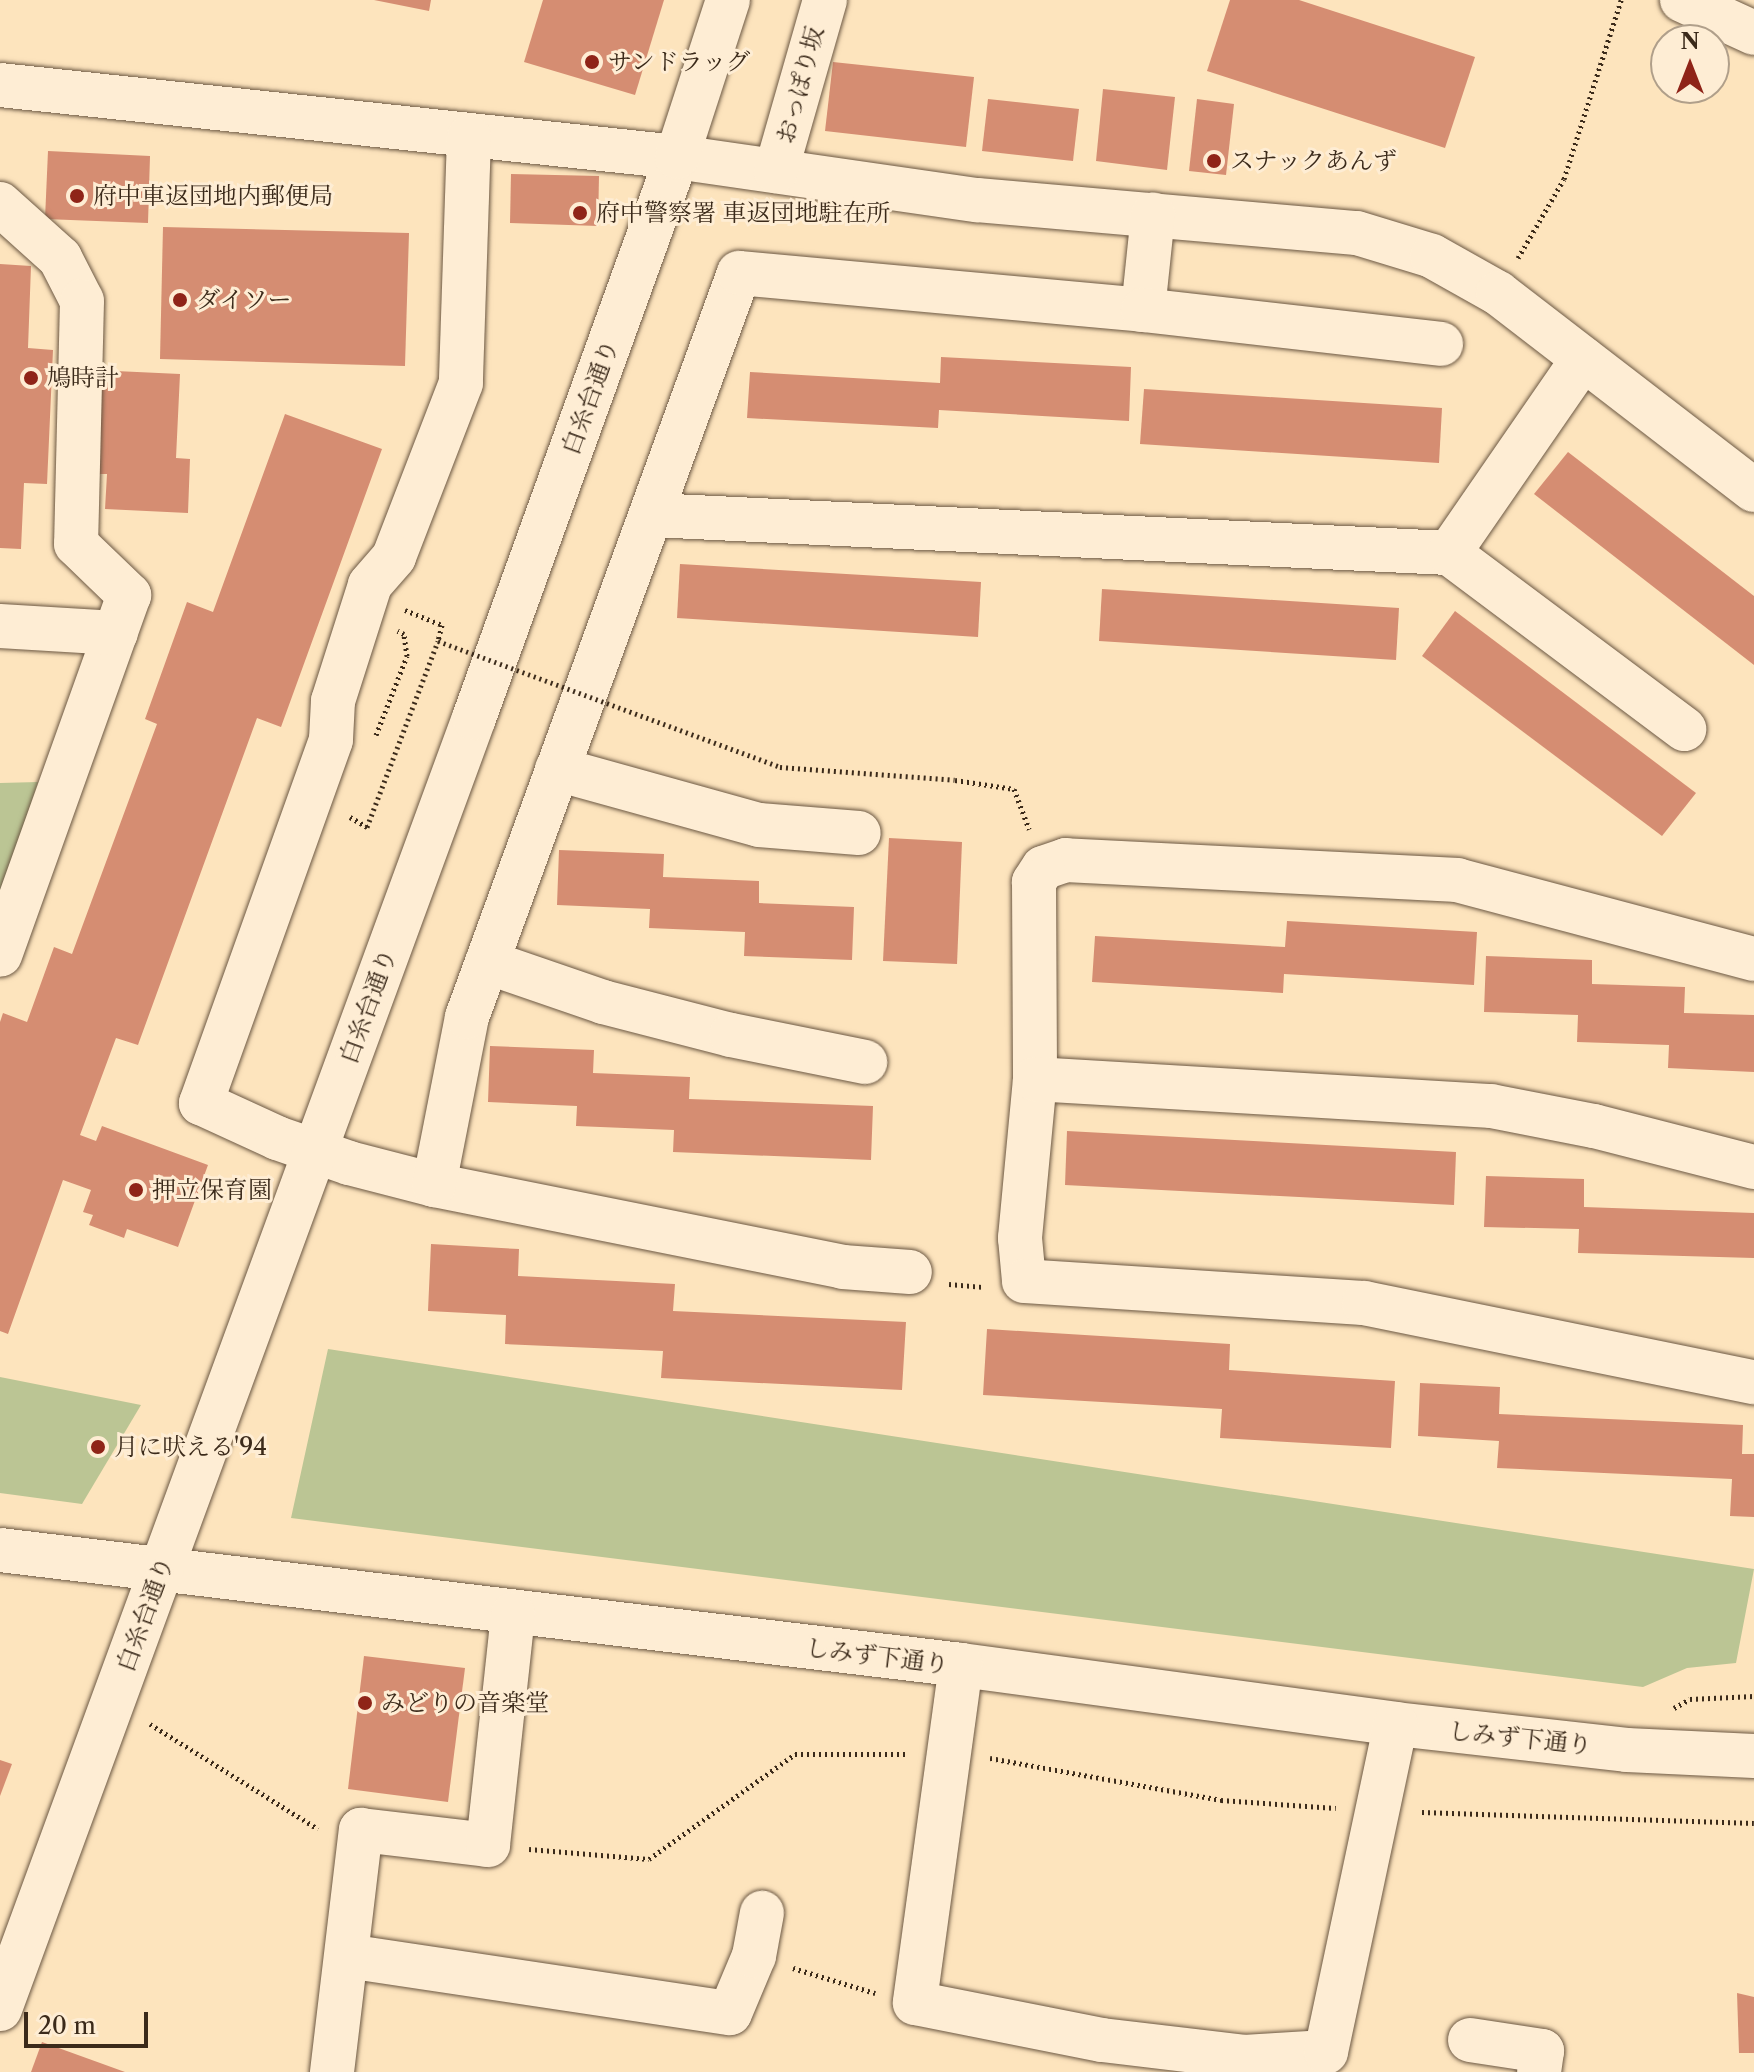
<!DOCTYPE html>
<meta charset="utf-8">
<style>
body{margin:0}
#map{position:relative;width:1754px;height:2072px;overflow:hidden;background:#fde4bd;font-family:"Libre Caslon Text","Noto Serif JP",serif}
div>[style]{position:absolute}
.green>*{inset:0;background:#bbc594}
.building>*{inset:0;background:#d58d72}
.path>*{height:5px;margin-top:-2.5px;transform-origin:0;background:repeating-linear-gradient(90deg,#3b2a1a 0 2px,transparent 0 6px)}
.roads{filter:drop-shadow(0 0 2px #6c5843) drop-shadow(0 0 2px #6c5843)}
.minor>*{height:44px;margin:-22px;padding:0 22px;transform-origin:22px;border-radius:22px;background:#feedd4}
.path-bridge>*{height:5px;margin-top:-2.5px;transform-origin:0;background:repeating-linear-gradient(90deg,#3b2a1a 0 2px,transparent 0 6px)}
.dots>*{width:22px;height:22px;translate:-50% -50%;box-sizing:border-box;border:4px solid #feedd4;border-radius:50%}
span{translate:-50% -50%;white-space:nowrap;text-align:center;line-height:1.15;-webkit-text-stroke:6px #feedd4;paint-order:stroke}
.poi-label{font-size:24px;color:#3b2a1a}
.left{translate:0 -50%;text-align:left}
.street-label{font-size:24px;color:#3b2a1a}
.north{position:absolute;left:1650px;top:24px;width:80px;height:80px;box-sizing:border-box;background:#feedd4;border:2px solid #b09f8a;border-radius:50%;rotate:0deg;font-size:22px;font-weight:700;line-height:32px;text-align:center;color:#3b2a1a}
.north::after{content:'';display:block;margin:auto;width:28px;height:36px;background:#8f2418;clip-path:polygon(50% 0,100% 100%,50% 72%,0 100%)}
.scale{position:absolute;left:24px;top:2012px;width:124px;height:36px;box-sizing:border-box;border:4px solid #3b2a1a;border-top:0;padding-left:10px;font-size:24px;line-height:28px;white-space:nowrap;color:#3b2a1a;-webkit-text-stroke:6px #feedd4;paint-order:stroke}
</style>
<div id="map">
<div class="green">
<i style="clip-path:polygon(38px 782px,0 898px,0 783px)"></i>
<i style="clip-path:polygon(328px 1349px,1754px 1569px,1736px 1663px,1687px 1668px,1643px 1687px,291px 1518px)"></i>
<i style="clip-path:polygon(0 1377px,141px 1405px,82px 1504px,0 1493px)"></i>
</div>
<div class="building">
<i style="clip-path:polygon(374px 0,431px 0,429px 11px)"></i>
<i style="clip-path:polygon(543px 0,664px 0,635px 95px,524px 62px)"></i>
<i style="clip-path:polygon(1230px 0,1299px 0,1475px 57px,1445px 148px,1207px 71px)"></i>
<i style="clip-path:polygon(833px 62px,974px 77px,966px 147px,825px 131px)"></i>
<i style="clip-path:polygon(1103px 89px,1175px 97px,1167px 170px,1096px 161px)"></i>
<i style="clip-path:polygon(988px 99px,1079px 109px,1073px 161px,982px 151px)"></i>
<i style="clip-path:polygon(1197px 99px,1234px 104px,1226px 175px,1189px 171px)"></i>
<i style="clip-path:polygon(48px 151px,150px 156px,148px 223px,45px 219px)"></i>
<i style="clip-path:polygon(511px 174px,599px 176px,598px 226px,510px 223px)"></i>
<i style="clip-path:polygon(163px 227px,409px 233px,405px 366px,160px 359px)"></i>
<i style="clip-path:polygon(0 264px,31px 266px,28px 348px,53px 350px,47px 484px,24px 483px,21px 549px,0 548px)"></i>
<i style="clip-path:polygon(941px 357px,1131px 367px,1129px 421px,939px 410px,938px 428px,747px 418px,750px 372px,940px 383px)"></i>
<i style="clip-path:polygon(94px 370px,180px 374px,176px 458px,190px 459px,188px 513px,105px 509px,107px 474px,89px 474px)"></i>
<i style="clip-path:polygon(1144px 389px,1442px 408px,1439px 463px,1140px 444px)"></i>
<i style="clip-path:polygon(285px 414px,382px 449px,281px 727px,257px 718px,138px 1045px,116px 1038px,80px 1135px,96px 1141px,102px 1126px,208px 1165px,178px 1247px,127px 1229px,124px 1238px,89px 1225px,93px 1215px,83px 1212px,91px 1190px,63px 1180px,8px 1334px,0 1331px,0 1022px,3px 1013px,27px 1022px,54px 947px,72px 954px,157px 724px,145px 719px,187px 602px,213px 612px)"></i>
<i style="clip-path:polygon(1568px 452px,1754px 596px,1754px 665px,1534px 494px)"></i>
<i style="clip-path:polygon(680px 564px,981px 582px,978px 637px,677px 618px)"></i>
<i style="clip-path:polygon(1102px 589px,1399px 608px,1396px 660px,1099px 641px)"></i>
<i style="clip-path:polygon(1455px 611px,1696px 793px,1662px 836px,1422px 656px)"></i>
<i style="clip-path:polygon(889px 838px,962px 842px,957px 964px,883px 961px)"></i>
<i style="clip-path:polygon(559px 850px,664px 854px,663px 877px,759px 881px,759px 903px,854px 907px,852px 960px,744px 956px,745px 932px,649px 928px,650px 909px,557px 905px)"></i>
<i style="clip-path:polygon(1287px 921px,1477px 932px,1474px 985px,1284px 974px,1283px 993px,1092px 982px,1095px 936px,1285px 947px)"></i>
<i style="clip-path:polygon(1486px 956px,1592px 960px,1592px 984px,1685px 987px,1684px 1013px,1754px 1015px,1754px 1072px,1668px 1068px,1669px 1045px,1577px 1042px,1578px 1015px,1484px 1012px)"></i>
<i style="clip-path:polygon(490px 1046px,594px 1050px,593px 1073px,690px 1077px,689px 1099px,873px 1106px,871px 1160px,673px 1152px,674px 1130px,576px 1126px,577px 1106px,488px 1102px)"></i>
<i style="clip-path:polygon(1067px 1131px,1456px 1152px,1454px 1205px,1065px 1185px)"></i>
<i style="clip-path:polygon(1486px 1176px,1584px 1179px,1584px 1207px,1754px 1213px,1754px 1258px,1578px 1253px,1579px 1229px,1484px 1227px)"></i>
<i style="clip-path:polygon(431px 1244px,519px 1249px,518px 1276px,675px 1284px,673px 1311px,906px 1322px,902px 1390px,661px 1378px,663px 1351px,505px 1344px,506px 1315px,428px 1311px)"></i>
<i style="clip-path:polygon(987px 1329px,1230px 1344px,1229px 1370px,1395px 1381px,1391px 1448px,1220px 1438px,1222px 1409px,983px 1395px)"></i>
<i style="clip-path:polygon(1420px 1383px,1500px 1387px,1499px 1414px,1743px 1425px,1742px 1454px,1754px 1454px,1754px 1517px,1730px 1516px,1732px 1479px,1497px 1468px,1499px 1441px,1418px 1436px)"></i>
<i style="clip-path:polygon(364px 1656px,465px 1668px,448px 1802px,348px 1789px)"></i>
<i style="clip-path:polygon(0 1760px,12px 1764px,0 1796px)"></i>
<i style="clip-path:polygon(1737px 1993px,1754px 1997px,1754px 2053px,1739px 2053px)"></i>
<i style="clip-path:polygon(42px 2042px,125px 2072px,31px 2072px)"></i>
</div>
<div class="path">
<i style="left:1518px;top:258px;width:91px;rotate:-59.8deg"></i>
<i style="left:1564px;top:179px;width:188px;rotate:-72.3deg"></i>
<i style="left:405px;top:610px;width:40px;rotate:22deg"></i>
<i style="left:442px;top:625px;width:16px;rotate:104deg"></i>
<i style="left:376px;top:735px;width:85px;rotate:-68.6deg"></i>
<i style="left:407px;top:656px;width:22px;rotate:-98deg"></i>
<i style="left:404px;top:634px;width:7px;rotate:-153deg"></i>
<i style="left:955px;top:780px;width:60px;rotate:8.7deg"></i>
<i style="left:1014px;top:789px;width:43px;rotate:69.4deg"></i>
<i style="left:350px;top:817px;width:20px;rotate:30deg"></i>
<i style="left:949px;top:1284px;width:33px;rotate:5deg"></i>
<i style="left:1674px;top:1708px;width:18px;rotate:-29deg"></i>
<i style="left:1690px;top:1699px;width:64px;rotate:-2.7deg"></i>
<i style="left:150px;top:1724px;width:198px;rotate:32deg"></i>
<i style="left:990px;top:1758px;width:235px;rotate:10.3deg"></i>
<i style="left:1221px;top:1800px;width:115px;rotate:4deg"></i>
<i style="left:1422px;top:1812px;width:332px;rotate:1.9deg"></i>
<i style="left:529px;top:1849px;width:120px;rotate:4.8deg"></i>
<i style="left:649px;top:1859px;width:180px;rotate:-35.7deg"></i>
<i style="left:795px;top:1754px;width:113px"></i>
<i style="left:793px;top:1968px;width:86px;rotate:17deg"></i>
</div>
<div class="roads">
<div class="minor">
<i style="left:1682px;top:0;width:79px;rotate:24.6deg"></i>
<i style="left:0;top:85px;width:681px;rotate:6.07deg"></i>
<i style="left:677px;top:157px;width:303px;rotate:8.2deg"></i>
<i style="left:977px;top:200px;width:381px;rotate:5deg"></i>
<i style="left:1357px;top:233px;width:78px;rotate:17deg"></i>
<i style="left:1432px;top:256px;width:76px;rotate:29.3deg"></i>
<i style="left:1498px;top:293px;width:323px;rotate:37.6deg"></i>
<i style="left:469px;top:137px;width:246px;rotate:91.9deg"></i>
<i style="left:461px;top:383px;width:186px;rotate:111.1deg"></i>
<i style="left:394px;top:557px;width:37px;rotate:131deg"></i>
<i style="left:370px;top:585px;width:122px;rotate:107.7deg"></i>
<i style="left:333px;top:701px;width:39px;rotate:93deg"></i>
<i style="left:331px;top:740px;width:386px;rotate:109.7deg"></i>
<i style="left:201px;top:1103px;width:84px;rotate:24.7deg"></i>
<i style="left:277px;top:1138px;width:76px;rotate:19.1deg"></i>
<i style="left:349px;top:1163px;width:88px;rotate:14.5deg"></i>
<i style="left:434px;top:1185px;width:417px;rotate:11.3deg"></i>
<i style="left:843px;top:1267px;width:67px;rotate:4.3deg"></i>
<i style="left:776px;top:171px;width:178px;rotate:-74deg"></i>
<i style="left:0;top:204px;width:81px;rotate:42deg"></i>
<i style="left:60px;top:258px;width:48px;rotate:62.9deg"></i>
<i style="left:82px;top:301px;width:243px;rotate:91.4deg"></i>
<i style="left:76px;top:544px;width:74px;rotate:43.9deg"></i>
<i style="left:129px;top:595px;width:382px;rotate:109.7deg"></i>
<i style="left:1143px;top:310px;width:96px;rotate:-84deg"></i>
<i style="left:652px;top:515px;width:798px;rotate:2.73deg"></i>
<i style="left:1449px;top:553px;width:294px;rotate:36.8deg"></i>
<i style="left:1449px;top:553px;width:236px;rotate:-55.4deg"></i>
<i style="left:0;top:626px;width:116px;rotate:3.5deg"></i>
<i style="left:557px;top:769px;width:210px;rotate:15.5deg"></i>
<i style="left:759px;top:825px;width:100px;rotate:4.6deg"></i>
<i style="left:1754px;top:959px;width:306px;rotate:-165.1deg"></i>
<i style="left:1458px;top:880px;width:393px;rotate:-177.1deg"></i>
<i style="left:1066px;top:860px;width:24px;rotate:161deg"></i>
<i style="left:1043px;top:868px;width:17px;rotate:123deg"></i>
<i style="left:1034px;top:882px;width:197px;rotate:89.7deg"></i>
<i style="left:1035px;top:1079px;width:160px;rotate:95.4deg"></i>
<i style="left:1020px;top:1238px;width:43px;rotate:84.7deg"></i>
<i style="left:1024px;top:1281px;width:341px;rotate:3.7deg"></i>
<i style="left:1364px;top:1303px;width:398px;rotate:11.5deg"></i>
<i style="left:487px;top:962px;width:123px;rotate:19deg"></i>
<i style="left:603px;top:1002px;width:132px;rotate:14.5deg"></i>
<i style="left:731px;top:1035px;width:137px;rotate:11.4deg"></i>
<i style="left:1035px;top:1079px;width:457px;rotate:3.4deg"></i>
<i style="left:1491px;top:1106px;width:105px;rotate:11deg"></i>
<i style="left:1594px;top:1126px;width:165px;rotate:14.4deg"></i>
<i style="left:434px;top:1185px;width:171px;rotate:-78.9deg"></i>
<i style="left:467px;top:1017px;width:792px;rotate:-69.92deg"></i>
<i style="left:739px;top:273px;width:406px;rotate:5.2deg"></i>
<i style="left:1143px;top:310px;width:300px;rotate:6.5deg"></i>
<i style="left:0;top:1550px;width:968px;rotate:6.82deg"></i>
<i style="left:961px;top:1665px;width:439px;rotate:7.7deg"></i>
<i style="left:1396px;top:1724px;width:232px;rotate:6.4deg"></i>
<i style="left:1627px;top:1750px;width:127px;rotate:2.7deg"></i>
<i style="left:961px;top:1665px;width:341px;rotate:97.8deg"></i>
<i style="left:915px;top:2003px;width:191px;rotate:11.2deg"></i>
<i style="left:1102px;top:2040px;width:143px;rotate:6.8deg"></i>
<i style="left:1244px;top:2057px;width:82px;rotate:-3.5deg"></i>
<i style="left:1326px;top:2052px;width:335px;rotate:-78deg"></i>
<i style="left:347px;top:1956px;width:387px;rotate:8.5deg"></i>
<i style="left:730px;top:2013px;width:62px;rotate:-67.2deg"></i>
<i style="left:754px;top:1956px;width:44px;rotate:-79.5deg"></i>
<i style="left:0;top:2009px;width:1375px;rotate:-69.84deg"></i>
<i style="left:474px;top:718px;width:597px;rotate:-70.11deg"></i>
<i style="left:677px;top:157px;width:165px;rotate:-72deg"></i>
<i style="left:1470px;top:2040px;width:73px;rotate:8.7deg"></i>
<i style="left:1542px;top:2051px;width:21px;rotate:98deg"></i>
<i style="left:332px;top:2072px;width:244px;rotate:-83.2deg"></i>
<i style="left:361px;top:1830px;width:128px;rotate:6.7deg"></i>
<i style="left:488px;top:1845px;width:232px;rotate:-83.8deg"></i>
</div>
</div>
<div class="path-bridge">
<i style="left:367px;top:827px;width:199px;rotate:-69.1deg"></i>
<i style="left:438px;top:641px;width:364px;rotate:20.2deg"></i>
<i style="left:780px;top:767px;width:175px;rotate:4.2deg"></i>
</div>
<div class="dots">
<i style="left:592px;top:62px;background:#8f2418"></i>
<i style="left:1214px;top:161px;background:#8f2418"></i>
<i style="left:77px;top:196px;background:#8f2418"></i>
<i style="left:580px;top:213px;background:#8f2418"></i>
<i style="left:180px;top:300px;background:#8f2418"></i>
<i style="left:31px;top:378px;background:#8f2418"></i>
<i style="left:136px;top:1190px;background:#8f2418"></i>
<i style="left:98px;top:1447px;background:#8f2418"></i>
<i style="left:365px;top:1703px;background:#8f2418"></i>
</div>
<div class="poi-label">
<span class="left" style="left:608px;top:62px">サンドラッグ</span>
<span class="left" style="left:1230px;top:161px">スナックあんず</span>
<span class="left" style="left:93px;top:196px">府中車返団地内郵便局</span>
<span class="left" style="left:596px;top:213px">府中警察署 車返団地駐在所</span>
<span class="left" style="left:196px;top:300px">ダイソー</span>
<span class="left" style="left:47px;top:378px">鳩時計</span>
<span class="left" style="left:152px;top:1190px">押立保育園</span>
<span class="left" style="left:114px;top:1447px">月に吠える'94</span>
<span class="left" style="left:381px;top:1703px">みどりの音楽堂</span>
</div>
<div class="street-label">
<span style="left:800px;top:85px;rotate:-75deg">おっぽり坂</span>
<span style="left:590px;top:397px;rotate:-70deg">白糸台通り</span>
<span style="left:368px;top:1006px;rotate:-70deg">白糸台通り</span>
<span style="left:145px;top:1614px;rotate:-70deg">白糸台通り</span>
<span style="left:877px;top:1656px;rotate:7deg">しみず下通り</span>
<span style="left:1520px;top:1738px;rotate:6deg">しみず下通り</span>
</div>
<div class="north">N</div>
<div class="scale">20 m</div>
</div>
